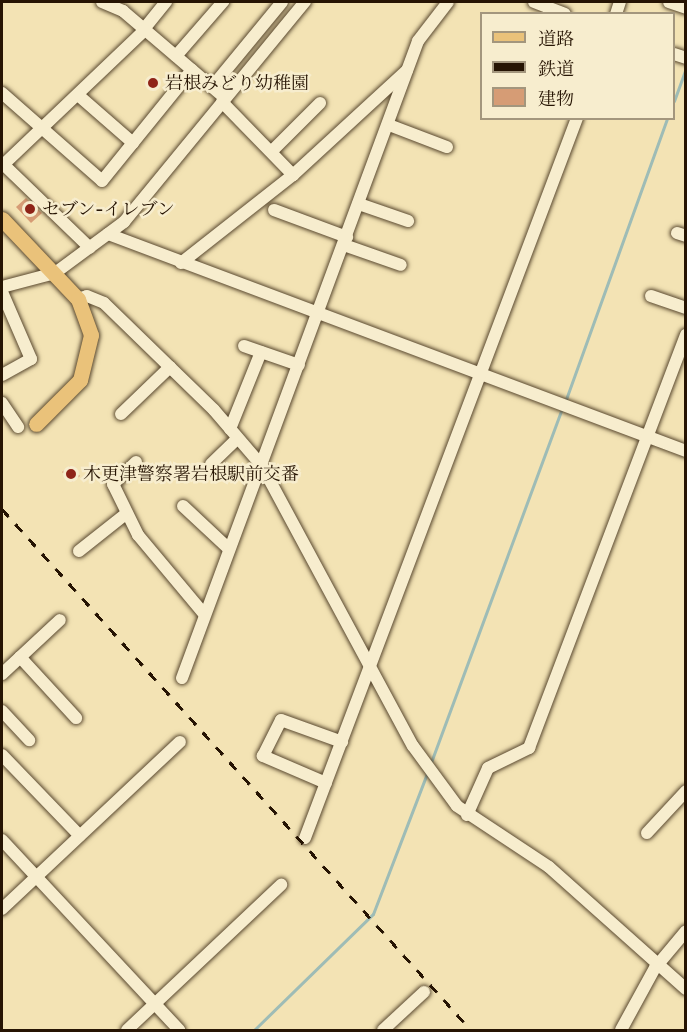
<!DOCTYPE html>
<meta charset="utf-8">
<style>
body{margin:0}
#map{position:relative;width:687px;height:1032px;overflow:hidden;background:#f3e3b4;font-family:"Libre Caslon Text","Noto Serif JP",serif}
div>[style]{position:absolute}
.stream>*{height:3px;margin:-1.5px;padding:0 1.5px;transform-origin:1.5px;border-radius:1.5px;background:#9ebcb6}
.building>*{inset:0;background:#d69c75}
.roads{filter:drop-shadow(0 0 2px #59482f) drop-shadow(0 0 2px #59482f)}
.minor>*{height:12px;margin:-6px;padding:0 6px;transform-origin:6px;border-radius:6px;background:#f7edce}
.major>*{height:15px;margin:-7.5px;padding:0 7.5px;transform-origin:7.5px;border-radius:7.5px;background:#eac27a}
.rail>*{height:3px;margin-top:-1.5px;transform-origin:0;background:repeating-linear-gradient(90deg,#261403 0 10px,transparent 0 20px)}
.dots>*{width:16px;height:16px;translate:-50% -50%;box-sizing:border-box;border:3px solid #f7edce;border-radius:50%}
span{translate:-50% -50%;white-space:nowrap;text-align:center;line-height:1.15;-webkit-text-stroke:5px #f7edce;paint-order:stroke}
.poi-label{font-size:18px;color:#261403}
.left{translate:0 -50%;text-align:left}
.frame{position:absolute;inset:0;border:3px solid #261403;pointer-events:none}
.legend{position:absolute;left:480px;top:12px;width:195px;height:108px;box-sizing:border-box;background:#f7edce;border:2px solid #a3967d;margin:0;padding:8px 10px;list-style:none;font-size:18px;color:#261403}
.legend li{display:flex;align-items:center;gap:12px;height:30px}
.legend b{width:30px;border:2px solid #a3967d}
</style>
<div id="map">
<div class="stream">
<i style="left:674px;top:101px;width:35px;rotate:-70deg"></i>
<i style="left:565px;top:402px;width:302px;rotate:-70.2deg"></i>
<i style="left:430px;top:765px;width:381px;rotate:-69.7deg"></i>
<i style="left:254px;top:1030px;width:166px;rotate:-44.3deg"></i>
<i style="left:373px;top:914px;width:153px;rotate:-69deg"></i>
</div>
<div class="building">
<i style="clip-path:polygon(26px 198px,42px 213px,31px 223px,16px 207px)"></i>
<i style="clip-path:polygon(70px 466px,80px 476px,72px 482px,62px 472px)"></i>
</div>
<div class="roads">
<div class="minor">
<i style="left:102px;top:2px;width:23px;rotate:23deg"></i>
<i style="left:123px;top:11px;width:134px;rotate:40.5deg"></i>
<i style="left:534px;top:2px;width:33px;rotate:21deg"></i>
<i style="left:669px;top:2px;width:18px;rotate:19deg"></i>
<i style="left:616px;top:14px;width:13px;rotate:-72deg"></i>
<i style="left:144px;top:29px;width:35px;rotate:-51deg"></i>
<i style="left:674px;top:54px;width:13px;rotate:18deg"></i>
<i style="left:176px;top:56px;width:72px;rotate:-49deg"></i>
<i style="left:212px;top:87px;width:110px;rotate:-50.5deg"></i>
<i style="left:2px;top:93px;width:133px;rotate:41.3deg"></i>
<i style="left:102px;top:181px;width:143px;rotate:-51deg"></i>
<i style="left:78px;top:95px;width:73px;rotate:41.1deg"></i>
<i style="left:222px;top:102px;width:102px;rotate:45.8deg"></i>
<i style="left:389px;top:125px;width:62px;rotate:20.8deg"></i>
<i style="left:272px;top:151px;width:68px;rotate:-45deg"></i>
<i style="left:2px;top:163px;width:122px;rotate:44deg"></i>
<i style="left:2px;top:166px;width:197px;rotate:-43.6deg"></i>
<i style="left:359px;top:204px;width:52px;rotate:19.1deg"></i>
<i style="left:274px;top:210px;width:78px;rotate:20.3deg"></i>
<i style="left:677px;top:233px;width:9px;rotate:18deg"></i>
<i style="left:108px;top:234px;width:617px;rotate:20.58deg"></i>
<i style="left:344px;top:245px;width:60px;rotate:19.3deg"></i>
<i style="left:181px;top:263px;width:142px;rotate:-38.2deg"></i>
<i style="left:293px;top:175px;width:155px;rotate:-42.6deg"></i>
<i style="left:2px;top:287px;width:55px;rotate:-14.8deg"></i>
<i style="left:55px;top:273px;width:86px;rotate:-36.5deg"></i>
<i style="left:124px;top:222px;width:285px;rotate:-50.6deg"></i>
<i style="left:2px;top:292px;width:73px;rotate:66.6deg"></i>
<i style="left:31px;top:359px;width:33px;rotate:151deg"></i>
<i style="left:651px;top:296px;width:37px;rotate:19deg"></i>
<i style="left:78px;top:299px;width:9px;rotate:-18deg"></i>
<i style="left:87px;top:296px;width:18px;rotate:22deg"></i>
<i style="left:104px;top:303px;width:153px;rotate:44.2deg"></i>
<i style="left:214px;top:410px;width:74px;rotate:49.4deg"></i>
<i style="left:262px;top:466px;width:318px;rotate:61.7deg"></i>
<i style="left:413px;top:746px;width:74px;rotate:53.7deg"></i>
<i style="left:457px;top:806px;width:110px;rotate:33.5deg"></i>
<i style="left:549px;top:867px;width:183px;rotate:41.7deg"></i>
<i style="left:244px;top:346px;width:58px;rotate:19.1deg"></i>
<i style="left:2px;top:403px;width:29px;rotate:56deg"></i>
<i style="left:121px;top:414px;width:68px;rotate:-43.8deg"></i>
<i style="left:230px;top:429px;width:83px;rotate:-68.1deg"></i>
<i style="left:136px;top:462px;width:32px;rotate:136deg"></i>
<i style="left:113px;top:484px;width:57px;rotate:63.9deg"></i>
<i style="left:138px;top:535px;width:103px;rotate:50.1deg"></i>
<i style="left:211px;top:464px;width:37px;rotate:-44deg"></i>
<i style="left:183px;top:506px;width:62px;rotate:43deg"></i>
<i style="left:79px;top:551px;width:61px;rotate:-38.4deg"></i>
<i style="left:20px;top:657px;width:83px;rotate:47.4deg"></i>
<i style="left:2px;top:674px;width:79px;rotate:-43deg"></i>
<i style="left:182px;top:678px;width:679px;rotate:-69.67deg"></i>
<i style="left:418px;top:41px;width:49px;rotate:-52.4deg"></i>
<i style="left:2px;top:711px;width:40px;rotate:47deg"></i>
<i style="left:2px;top:755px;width:112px;rotate:46.1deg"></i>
<i style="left:326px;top:783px;width:69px;rotate:-156.8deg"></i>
<i style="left:263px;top:756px;width:40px;rotate:-63.4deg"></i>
<i style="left:281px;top:720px;width:65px;rotate:19.8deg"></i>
<i style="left:467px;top:815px;width:51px;rotate:-65.9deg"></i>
<i style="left:488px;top:768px;width:46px;rotate:-26deg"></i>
<i style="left:529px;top:748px;width:442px;rotate:-69.2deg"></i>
<i style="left:647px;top:833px;width:57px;rotate:-47.1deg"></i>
<i style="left:305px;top:838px;width:770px;rotate:-69.3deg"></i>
<i style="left:2px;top:840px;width:260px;rotate:47deg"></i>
<i style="left:2px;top:909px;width:244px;rotate:-43.2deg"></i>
<i style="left:127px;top:1030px;width:212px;rotate:-43.3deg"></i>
<i style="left:383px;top:1030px;width:56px;rotate:-42.8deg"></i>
<i style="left:621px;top:1030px;width:71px;rotate:-61.3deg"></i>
<i style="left:655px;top:968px;width:48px;rotate:-50deg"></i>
</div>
<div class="major">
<i style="left:2px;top:219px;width:110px;rotate:46.5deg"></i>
<i style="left:78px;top:299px;width:38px;rotate:70deg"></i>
<i style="left:91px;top:335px;width:46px;rotate:103.7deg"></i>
<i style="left:80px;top:380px;width:62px;rotate:135deg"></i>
</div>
</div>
<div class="rail">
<i style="left:2px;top:509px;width:701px;rotate:48.01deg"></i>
</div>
<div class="dots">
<i style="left:153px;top:83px;background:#8f2418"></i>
<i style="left:30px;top:209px;background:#8f2418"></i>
<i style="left:71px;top:474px;background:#8f2418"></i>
</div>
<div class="poi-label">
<span class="left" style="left:165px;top:83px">岩根みどり幼稚園</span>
<span class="left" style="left:42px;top:209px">セブン-イレブン</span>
<span class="left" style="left:83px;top:474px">木更津警察署岩根駅前交番</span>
</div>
<div class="frame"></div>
<ul class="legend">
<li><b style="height:8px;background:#eac27a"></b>道路</li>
<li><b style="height:8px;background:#261403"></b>鉄道</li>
<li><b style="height:16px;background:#d69c75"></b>建物</li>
</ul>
</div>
